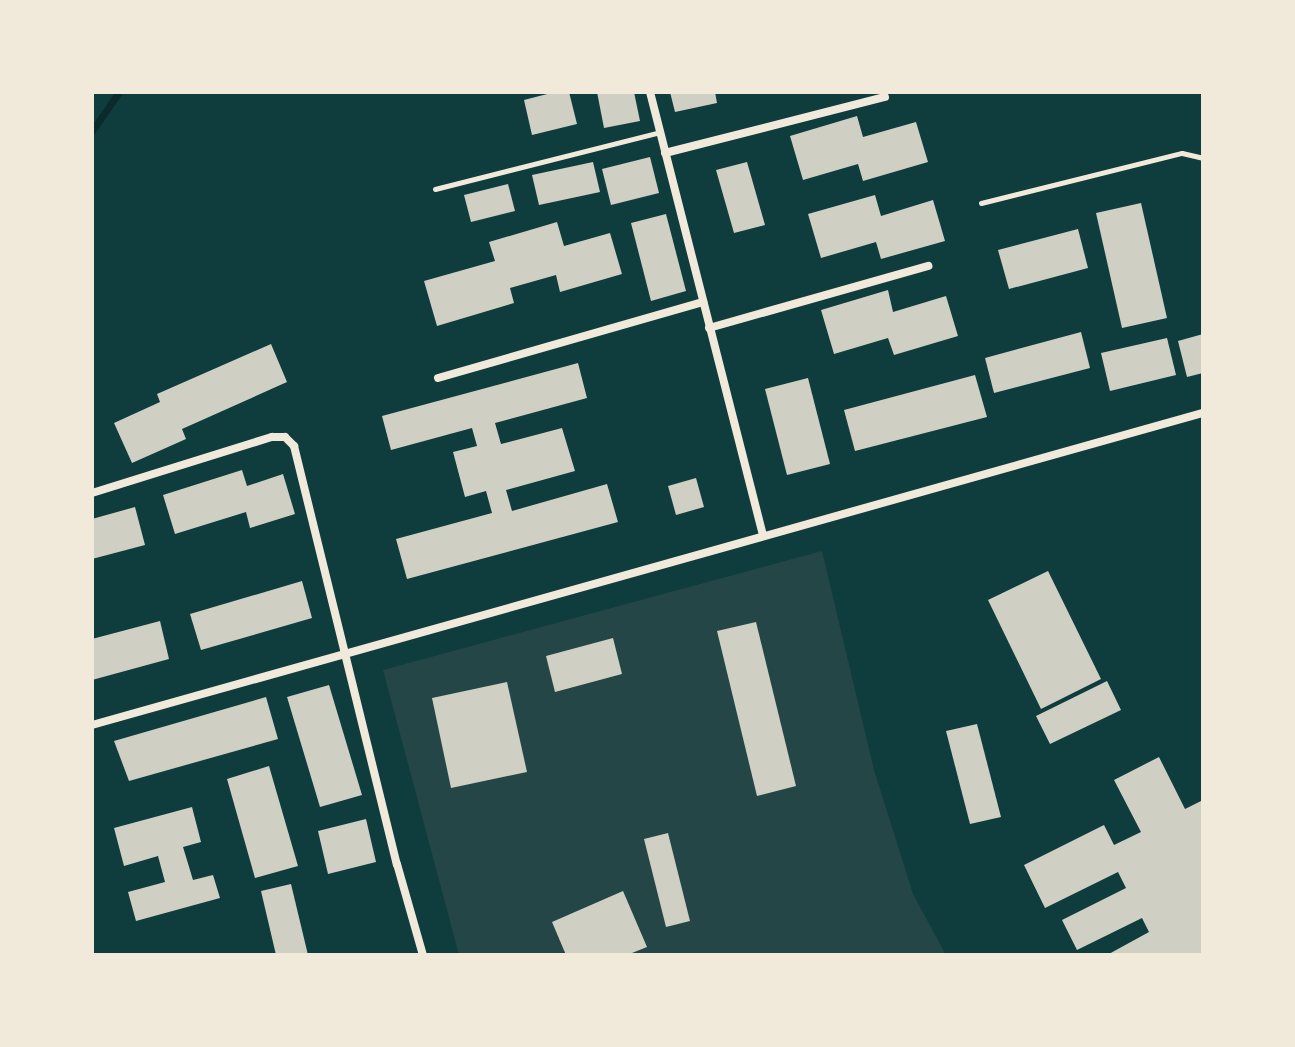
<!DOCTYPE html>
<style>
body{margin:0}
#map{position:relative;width:1295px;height:1047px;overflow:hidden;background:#0f3d3e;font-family:"Alegreya Sans",sans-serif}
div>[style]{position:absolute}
.green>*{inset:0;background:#244646}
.stream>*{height:7px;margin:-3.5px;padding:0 3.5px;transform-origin:3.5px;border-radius:3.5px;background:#0a2a2b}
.building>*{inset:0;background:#cfcfc3}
.service>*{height:5px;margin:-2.5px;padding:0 2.5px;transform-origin:2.5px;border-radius:2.5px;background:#f1e9da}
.minor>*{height:8px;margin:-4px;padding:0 4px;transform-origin:4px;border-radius:4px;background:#f1e9da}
span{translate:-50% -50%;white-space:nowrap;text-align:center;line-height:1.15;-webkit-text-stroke:7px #f1e9da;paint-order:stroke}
.frame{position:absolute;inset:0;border:94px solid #f1e9da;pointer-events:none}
</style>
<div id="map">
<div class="green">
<i style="clip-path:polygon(822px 551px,874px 770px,913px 894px,946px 955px,459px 955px,383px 670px)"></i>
</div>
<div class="stream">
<i style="left:92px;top:131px;width:47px;rotate:-55.3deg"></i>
</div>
<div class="building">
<i style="clip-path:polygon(555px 92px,569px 92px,577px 124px,532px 135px,524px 100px)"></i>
<i style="clip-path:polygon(597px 92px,634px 92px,640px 121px,604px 128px)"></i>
<i style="clip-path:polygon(670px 92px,715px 92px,717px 103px,675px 112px)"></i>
<i style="clip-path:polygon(857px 116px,863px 137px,916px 122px,928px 162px,863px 181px,858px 164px,803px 180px,790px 136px)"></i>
<i style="clip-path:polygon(650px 157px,659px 193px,611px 205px,602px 169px)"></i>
<i style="clip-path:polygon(593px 162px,600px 192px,539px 205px,532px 175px)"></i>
<i style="clip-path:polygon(747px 162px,765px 225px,734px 233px,716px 170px)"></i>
<i style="clip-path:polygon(508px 184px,515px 211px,471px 222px,464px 195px)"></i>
<i style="clip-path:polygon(875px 195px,881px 216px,933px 200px,945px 241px,881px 259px,876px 242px,821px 258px,808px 214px)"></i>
<i style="clip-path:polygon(1141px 203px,1167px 318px,1122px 328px,1096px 213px)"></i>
<i style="clip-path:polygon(666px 214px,686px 291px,651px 301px,631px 223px)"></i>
<i style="clip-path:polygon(557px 222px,564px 246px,610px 233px,622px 274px,560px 292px,556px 275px,510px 288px,514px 303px,437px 326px,424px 281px,495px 261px,489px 242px)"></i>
<i style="clip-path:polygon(1078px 229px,1088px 268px,1009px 289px,998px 250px)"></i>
<i style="clip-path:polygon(888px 290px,893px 312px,946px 296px,958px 336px,894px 355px,888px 338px,834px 354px,821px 310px)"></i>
<i style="clip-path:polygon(1081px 332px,1090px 368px,994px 393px,985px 358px)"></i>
<i style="clip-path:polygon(1203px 334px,1203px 373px,1187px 377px,1178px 341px)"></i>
<i style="clip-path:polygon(1167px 338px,1176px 375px,1110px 391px,1101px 353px)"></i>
<i style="clip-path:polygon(271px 344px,287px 382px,182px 429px,186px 439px,132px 463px,114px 423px,160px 402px,157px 394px)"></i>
<i style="clip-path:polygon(578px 363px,587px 398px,495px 423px,501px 444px,562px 428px,575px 471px,506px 490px,512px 511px,607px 484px,618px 522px,407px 579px,396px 539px,492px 513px,486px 491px,465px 497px,453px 452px,477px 446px,472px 428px,391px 450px,382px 416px)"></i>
<i style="clip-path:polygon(975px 375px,987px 417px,855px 451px,844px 410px)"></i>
<i style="clip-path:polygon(808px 378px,830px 464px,787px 475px,765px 389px)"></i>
<i style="clip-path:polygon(242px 470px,247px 486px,283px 474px,295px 514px,250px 528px,246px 512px,175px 534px,163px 495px)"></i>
<i style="clip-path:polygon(696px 478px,704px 507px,676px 515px,668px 486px)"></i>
<i style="clip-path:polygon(135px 507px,145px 545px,92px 559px,92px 519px)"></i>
<i style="clip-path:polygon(1048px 571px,1101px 679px,1041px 709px,988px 600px)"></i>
<i style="clip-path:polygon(302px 581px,312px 618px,201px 650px,190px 614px)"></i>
<i style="clip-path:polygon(160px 621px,169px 659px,92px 680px,92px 639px)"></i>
<i style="clip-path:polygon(756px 622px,796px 786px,757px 796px,717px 631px)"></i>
<i style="clip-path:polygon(613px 638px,622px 674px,555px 692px,546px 656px)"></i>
<i style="clip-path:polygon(1107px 681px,1121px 710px,1050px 744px,1036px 716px)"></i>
<i style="clip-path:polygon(507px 682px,527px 772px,451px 788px,432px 698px)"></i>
<i style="clip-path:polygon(329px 685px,362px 795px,320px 807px,287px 697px)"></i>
<i style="clip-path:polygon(266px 697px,278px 739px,129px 781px,114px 741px)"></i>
<i style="clip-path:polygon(977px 724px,1001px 817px,970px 824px,946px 731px)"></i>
<i style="clip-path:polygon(1159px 757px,1185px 809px,1203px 800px,1203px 955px,1107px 955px,1149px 932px,1142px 918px,1077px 950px,1062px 920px,1126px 888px,1118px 872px,1045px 908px,1024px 865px,1104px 825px,1114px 845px,1141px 832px,1114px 780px)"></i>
<i style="clip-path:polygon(269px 766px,298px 866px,255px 878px,227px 779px)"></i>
<i style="clip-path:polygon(192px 807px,201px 842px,183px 847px,193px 880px,213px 875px,220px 898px,136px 921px,128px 892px,165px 882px,158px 856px,124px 866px,114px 828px)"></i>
<i style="clip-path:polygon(366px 819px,376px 862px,328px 874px,318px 831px)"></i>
<i style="clip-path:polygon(668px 833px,690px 921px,666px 927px,644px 839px)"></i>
<i style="clip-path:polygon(291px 884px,308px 955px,276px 955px,261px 891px)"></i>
<i style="clip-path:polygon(623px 891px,647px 947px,627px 955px,566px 955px,552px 922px)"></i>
</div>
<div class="service">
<i style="left:435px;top:189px;width:232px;rotate:-14.2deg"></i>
<i style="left:981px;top:203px;width:207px;rotate:-14deg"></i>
<i style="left:1182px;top:153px;width:22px;rotate:13deg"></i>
</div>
<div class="minor">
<i style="left:650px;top:92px;width:456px;rotate:75.7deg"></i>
<i style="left:665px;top:153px;width:227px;rotate:-14.3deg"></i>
<i style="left:709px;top:328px;width:228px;rotate:-15.8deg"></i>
<i style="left:438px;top:378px;width:276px;rotate:-16deg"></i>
<i style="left:92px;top:493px;width:189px;rotate:-17.3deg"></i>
<i style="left:272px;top:437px;width:13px"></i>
<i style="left:285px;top:437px;width:13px;rotate:45deg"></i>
<i style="left:294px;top:446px;width:431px;rotate:76.2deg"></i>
<i style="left:397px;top:864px;width:95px;rotate:74.1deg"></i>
<i style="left:92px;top:725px;width:1154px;rotate:-15.69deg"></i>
</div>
<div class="frame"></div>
</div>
